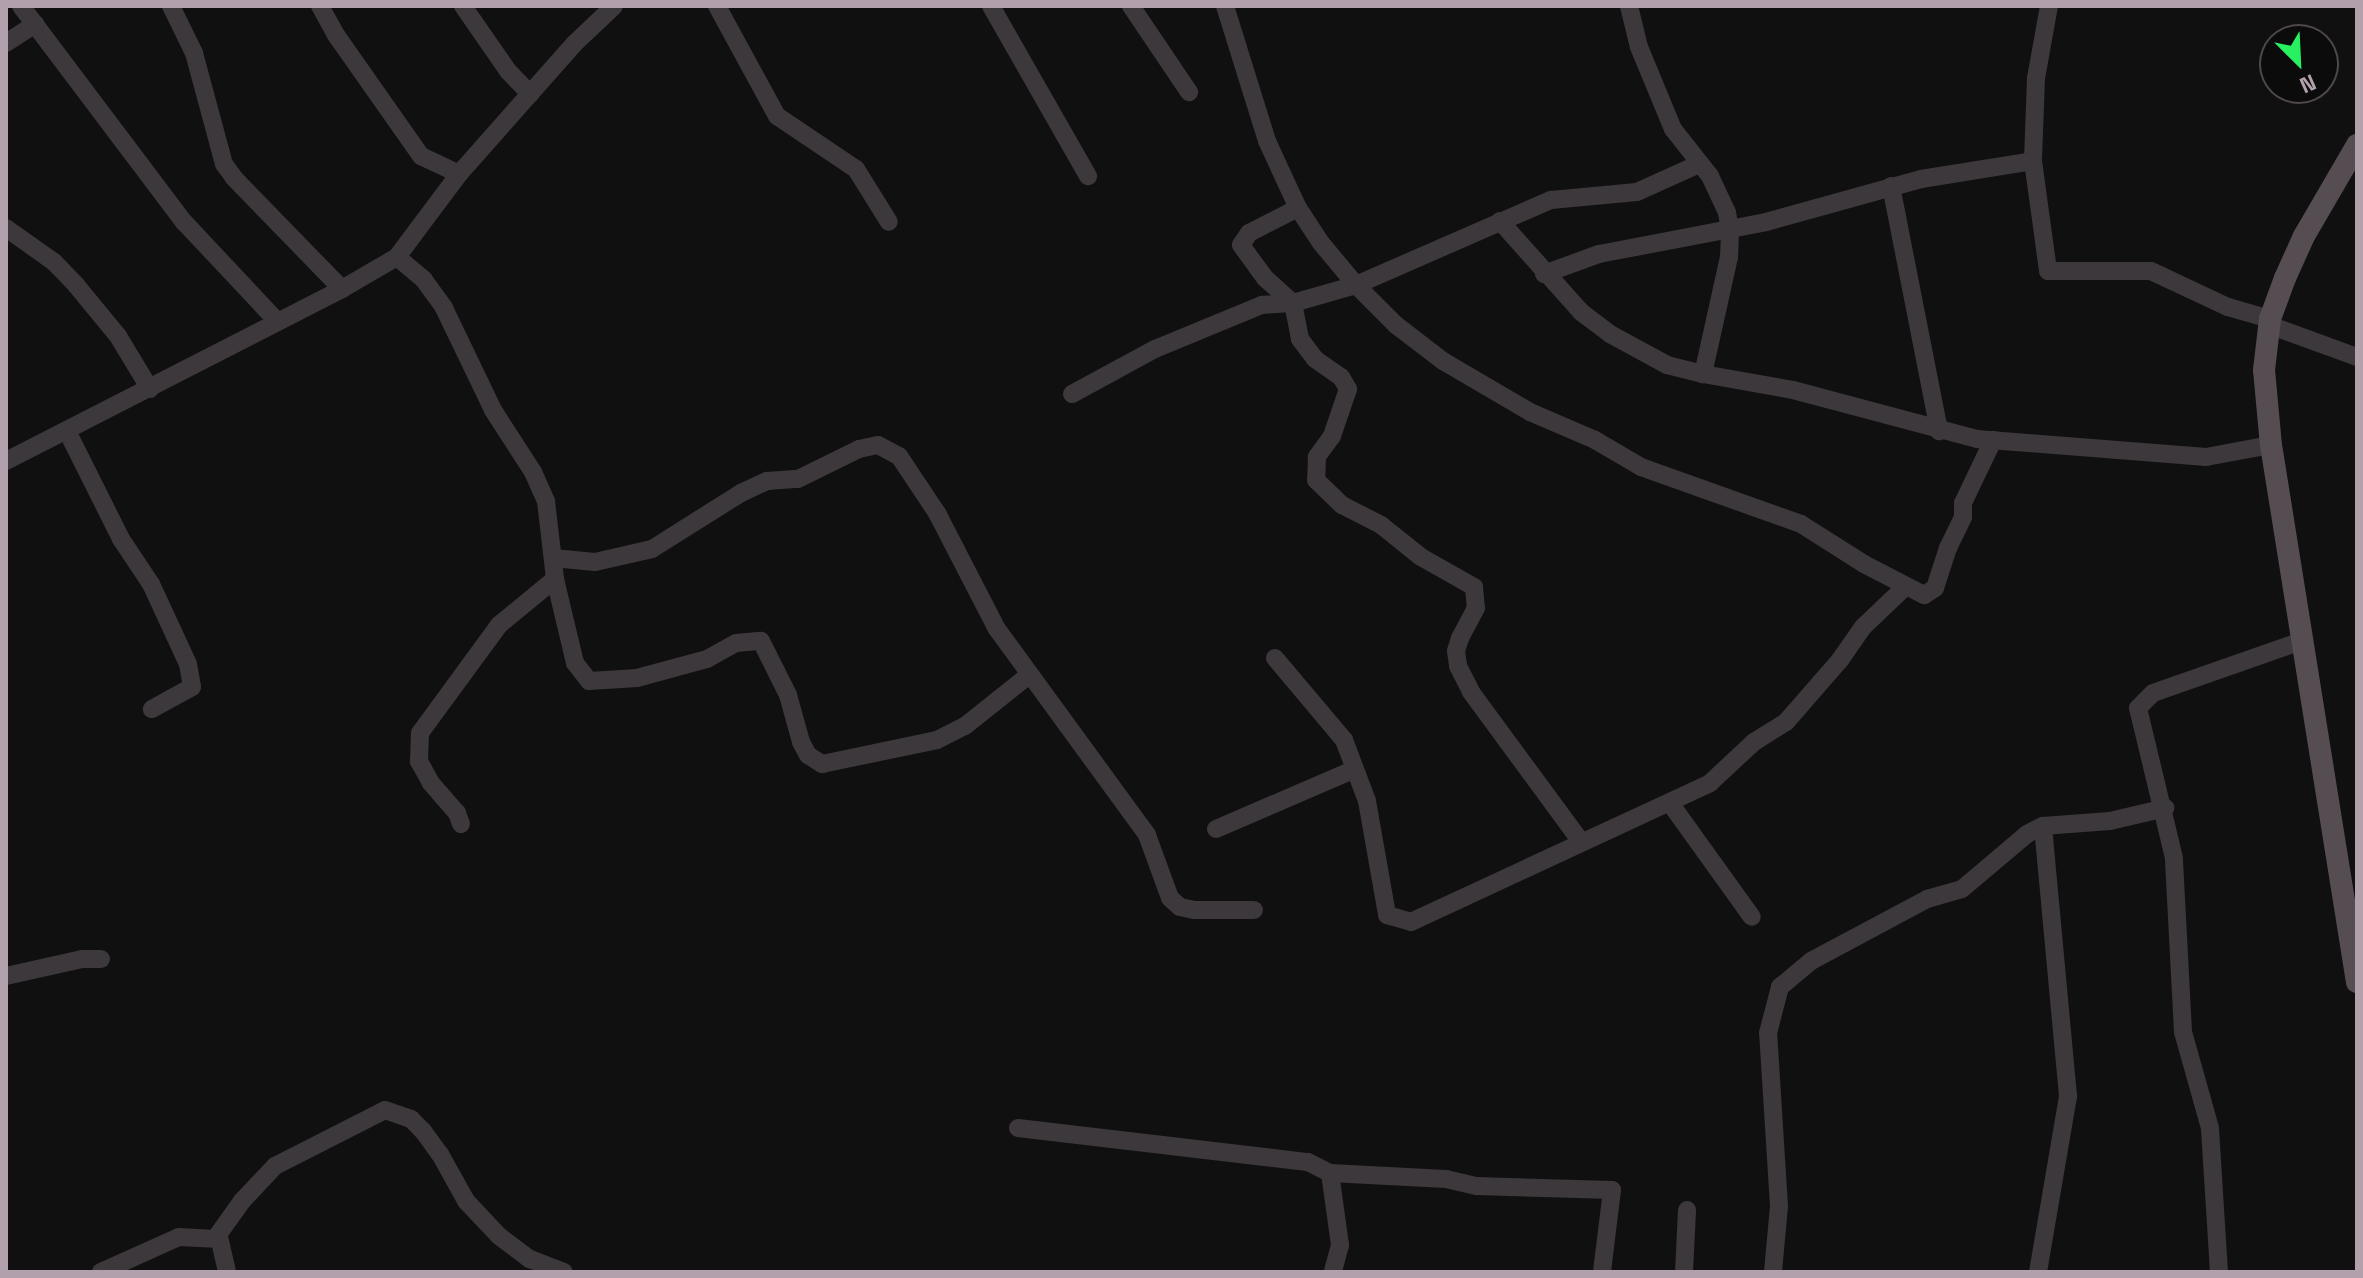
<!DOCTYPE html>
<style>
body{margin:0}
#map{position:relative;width:2363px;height:1278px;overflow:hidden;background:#111010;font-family:"Space Grotesk",sans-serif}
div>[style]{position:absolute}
.minor>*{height:18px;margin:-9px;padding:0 9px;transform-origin:9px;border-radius:9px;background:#3d383b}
.major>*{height:22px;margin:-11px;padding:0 11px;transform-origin:11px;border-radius:11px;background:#554d52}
span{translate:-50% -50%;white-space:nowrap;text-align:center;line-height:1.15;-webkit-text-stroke:7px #0c0b0b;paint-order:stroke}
.frame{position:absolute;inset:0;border:8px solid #b2a1ad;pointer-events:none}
.north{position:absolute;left:2259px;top:24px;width:80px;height:80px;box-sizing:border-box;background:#0c0b0b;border:2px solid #4e474c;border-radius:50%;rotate:156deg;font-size:22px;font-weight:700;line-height:32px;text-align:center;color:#b2a1ad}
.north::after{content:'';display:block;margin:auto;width:28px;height:36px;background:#28f161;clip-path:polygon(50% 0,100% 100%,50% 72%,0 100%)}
</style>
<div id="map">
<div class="minor">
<i style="left:21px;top:6px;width:271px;rotate:53deg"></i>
<i style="left:184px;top:222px;width:137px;rotate:46.8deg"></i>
<i style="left:171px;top:6px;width:52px;rotate:63.9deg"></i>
<i style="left:194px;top:53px;width:115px;rotate:74.9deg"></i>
<i style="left:224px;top:164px;width:17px;rotate:54deg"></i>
<i style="left:234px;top:178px;width:155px;rotate:45.8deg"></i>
<i style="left:320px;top:6px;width:33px;rotate:61deg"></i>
<i style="left:336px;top:35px;width:148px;rotate:54.9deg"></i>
<i style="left:421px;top:156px;width:42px;rotate:25.3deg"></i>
<i style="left:463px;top:6px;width:79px;rotate:55.3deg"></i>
<i style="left:508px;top:71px;width:32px;rotate:46deg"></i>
<i style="left:717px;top:6px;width:125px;rotate:61.4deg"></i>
<i style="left:777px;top:116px;width:95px;rotate:33.9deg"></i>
<i style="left:856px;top:169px;width:62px;rotate:58.1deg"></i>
<i style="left:991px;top:6px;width:196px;rotate:60.3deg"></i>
<i style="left:1131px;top:6px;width:104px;rotate:56deg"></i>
<i style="left:1225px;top:6px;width:141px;rotate:72.7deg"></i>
<i style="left:1267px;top:141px;width:74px;rotate:65.2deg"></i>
<i style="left:1298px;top:208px;width:42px;rotate:56.7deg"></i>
<i style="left:1321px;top:243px;width:55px;rotate:50.2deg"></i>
<i style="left:1356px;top:285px;width:57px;rotate:45deg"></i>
<i style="left:1396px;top:325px;width:59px;rotate:37.5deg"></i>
<i style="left:1443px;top:361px;width:101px;rotate:30.4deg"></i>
<i style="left:1530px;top:412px;width:71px;rotate:23.3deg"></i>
<i style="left:1595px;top:440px;width:53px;rotate:30.4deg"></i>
<i style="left:1641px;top:467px;width:170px;rotate:19.6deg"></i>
<i style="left:1801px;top:524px;width:75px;rotate:32.4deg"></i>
<i style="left:1864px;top:564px;width:68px;rotate:27.3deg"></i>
<i style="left:1924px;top:595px;width:13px;rotate:-32deg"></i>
<i style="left:1935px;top:588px;width:42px;rotate:-72deg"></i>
<i style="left:1948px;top:548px;width:34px;rotate:-64deg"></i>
<i style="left:1963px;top:517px;width:14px;rotate:-90deg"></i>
<i style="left:1963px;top:503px;width:70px;rotate:-64.5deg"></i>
<i style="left:1629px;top:6px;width:42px;rotate:76.3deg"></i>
<i style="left:1639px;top:47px;width:89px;rotate:67.5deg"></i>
<i style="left:1673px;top:129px;width:60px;rotate:51.8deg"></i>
<i style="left:1710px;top:176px;width:40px;rotate:65deg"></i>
<i style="left:1727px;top:212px;width:18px;rotate:81deg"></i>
<i style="left:1730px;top:230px;width:27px;rotate:92deg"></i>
<i style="left:1729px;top:257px;width:120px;rotate:102.5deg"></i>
<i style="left:1703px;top:374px;width:91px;rotate:10.1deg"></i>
<i style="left:1793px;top:390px;width:190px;rotate:14.9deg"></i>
<i style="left:1977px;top:439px;width:230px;rotate:4.5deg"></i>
<i style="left:2206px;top:457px;width:66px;rotate:-10.5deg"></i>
<i style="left:2049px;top:6px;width:73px;rotate:100.2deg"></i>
<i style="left:2036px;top:78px;width:83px;rotate:92.1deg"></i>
<i style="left:2033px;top:161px;width:111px;rotate:82.2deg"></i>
<i style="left:2048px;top:271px;width:103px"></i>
<i style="left:2151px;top:271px;width:85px;rotate:25.1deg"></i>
<i style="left:2228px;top:307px;width:44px;rotate:15.9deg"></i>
<i style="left:6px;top:43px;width:35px;rotate:-33deg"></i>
<i style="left:1891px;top:186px;width:250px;rotate:78.9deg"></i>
<i style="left:1298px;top:208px;width:55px;rotate:153deg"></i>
<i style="left:1249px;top:233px;width:14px;rotate:124deg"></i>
<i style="left:1241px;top:245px;width:41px;rotate:54deg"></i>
<i style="left:1265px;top:278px;width:38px;rotate:42deg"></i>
<i style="left:1293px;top:303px;width:37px;rotate:79deg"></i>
<i style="left:1300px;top:339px;width:25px;rotate:53deg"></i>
<i style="left:1315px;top:359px;width:32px;rotate:35deg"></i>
<i style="left:1341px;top:377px;width:14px;rotate:60deg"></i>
<i style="left:1348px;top:389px;width:50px;rotate:108.8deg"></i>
<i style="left:1332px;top:436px;width:26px;rotate:126deg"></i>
<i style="left:1317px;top:457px;width:23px;rotate:92deg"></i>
<i style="left:1316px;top:480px;width:36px;rotate:44deg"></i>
<i style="left:1342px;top:505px;width:44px;rotate:27.1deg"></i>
<i style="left:1381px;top:525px;width:51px;rotate:38.7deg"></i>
<i style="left:1421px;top:557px;width:61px;rotate:29.5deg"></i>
<i style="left:1474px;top:587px;width:21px;rotate:85deg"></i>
<i style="left:1476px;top:608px;width:34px;rotate:118deg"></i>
<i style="left:1460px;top:638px;width:14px;rotate:107deg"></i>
<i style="left:1456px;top:651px;width:15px;rotate:82deg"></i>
<i style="left:1458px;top:666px;width:29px;rotate:63deg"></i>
<i style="left:1471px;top:692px;width:186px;rotate:53.7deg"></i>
<i style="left:1500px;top:221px;width:122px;rotate:48.3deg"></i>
<i style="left:1581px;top:312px;width:36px;rotate:37deg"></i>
<i style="left:1610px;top:334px;width:65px;rotate:28.5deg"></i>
<i style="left:1667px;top:365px;width:37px;rotate:14deg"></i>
<i style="left:6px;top:228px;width:59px;rotate:35.3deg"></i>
<i style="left:54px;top:262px;width:32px;rotate:46deg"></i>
<i style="left:76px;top:285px;width:66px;rotate:50.5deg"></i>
<i style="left:118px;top:336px;width:62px;rotate:58.9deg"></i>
<i style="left:397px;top:257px;width:35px;rotate:40deg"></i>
<i style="left:424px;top:280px;width:34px;rotate:54deg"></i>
<i style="left:444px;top:308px;width:113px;rotate:64.3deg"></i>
<i style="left:493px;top:410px;width:74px;rotate:57.2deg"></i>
<i style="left:533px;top:472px;width:32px;rotate:66deg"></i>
<i style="left:546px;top:501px;width:79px;rotate:83.4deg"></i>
<i style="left:555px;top:579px;width:86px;rotate:76.6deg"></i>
<i style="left:575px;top:663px;width:23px;rotate:52deg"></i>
<i style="left:589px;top:681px;width:48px;rotate:-3.6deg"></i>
<i style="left:637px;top:678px;width:73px;rotate:-15.2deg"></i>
<i style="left:707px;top:659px;width:33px;rotate:-29deg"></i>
<i style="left:736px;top:643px;width:25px;rotate:-5deg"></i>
<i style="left:761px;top:641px;width:60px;rotate:63.4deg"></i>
<i style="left:788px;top:695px;width:49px;rotate:74.5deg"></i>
<i style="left:801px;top:742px;width:15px;rotate:62deg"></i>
<i style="left:808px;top:755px;width:17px;rotate:33deg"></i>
<i style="left:822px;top:764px;width:117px;rotate:-11.8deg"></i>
<i style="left:937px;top:740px;width:31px;rotate:-27deg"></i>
<i style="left:965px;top:726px;width:82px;rotate:-38.6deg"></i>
<i style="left:1544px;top:274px;width:59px;rotate:-20deg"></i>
<i style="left:1599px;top:254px;width:170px;rotate:-10.8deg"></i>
<i style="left:1766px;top:222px;width:161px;rotate:-15.5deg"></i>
<i style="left:1921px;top:179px;width:113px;rotate:-9.1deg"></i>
<i style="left:2269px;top:325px;width:94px;rotate:20deg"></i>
<i style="left:1072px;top:394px;width:94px;rotate:-28.5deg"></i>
<i style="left:1155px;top:349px;width:116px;rotate:-22.4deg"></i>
<i style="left:1262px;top:305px;width:31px;rotate:-4deg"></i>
<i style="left:1293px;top:303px;width:66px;rotate:-15.9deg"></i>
<i style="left:1356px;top:285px;width:213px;rotate:-23.6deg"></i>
<i style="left:1551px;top:200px;width:86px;rotate:-5.3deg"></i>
<i style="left:1637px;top:192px;width:68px;rotate:-24.3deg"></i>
<i style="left:67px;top:431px;width:121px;rotate:63.4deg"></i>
<i style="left:121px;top:539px;width:54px;rotate:56.3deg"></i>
<i style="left:151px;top:584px;width:88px;rotate:65.2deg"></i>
<i style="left:188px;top:664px;width:23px;rotate:80deg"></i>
<i style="left:192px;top:687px;width:46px;rotate:151.2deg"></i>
<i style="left:6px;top:461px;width:377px;rotate:-27.1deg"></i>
<i style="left:342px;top:289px;width:64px;rotate:-30.2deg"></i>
<i style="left:397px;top:257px;width:104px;rotate:-53.2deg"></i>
<i style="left:459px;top:174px;width:174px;rotate:-48.5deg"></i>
<i style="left:574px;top:44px;width:55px;rotate:-43.5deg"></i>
<i style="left:553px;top:558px;width:42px;rotate:5.4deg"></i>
<i style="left:595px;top:562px;width:58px;rotate:-12.8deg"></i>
<i style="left:652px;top:549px;width:105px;rotate:-32.2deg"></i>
<i style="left:741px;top:493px;width:29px;rotate:-25deg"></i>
<i style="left:767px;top:481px;width:31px;rotate:-4deg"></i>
<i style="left:798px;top:479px;width:68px;rotate:-26.2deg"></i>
<i style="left:859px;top:449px;width:19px;rotate:-12deg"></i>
<i style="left:878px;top:445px;width:24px;rotate:28deg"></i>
<i style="left:899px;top:456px;width:69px;rotate:56.3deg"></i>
<i style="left:937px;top:513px;width:131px;rotate:62.7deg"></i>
<i style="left:997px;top:629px;width:255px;rotate:53.9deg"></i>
<i style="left:1147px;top:835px;width:67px;rotate:69.9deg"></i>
<i style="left:1170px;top:898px;width:13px;rotate:42deg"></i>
<i style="left:1180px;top:907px;width:14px;rotate:12deg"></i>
<i style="left:1194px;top:910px;width:60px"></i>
<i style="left:1275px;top:658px;width:107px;rotate:49.9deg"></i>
<i style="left:1344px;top:740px;width:65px;rotate:69.3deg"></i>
<i style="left:1367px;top:801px;width:116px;rotate:80deg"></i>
<i style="left:1387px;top:915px;width:25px;rotate:16deg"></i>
<i style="left:1411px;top:922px;width:330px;rotate:-24.9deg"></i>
<i style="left:1710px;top:783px;width:60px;rotate:-43deg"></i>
<i style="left:1754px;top:742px;width:38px;rotate:-32deg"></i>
<i style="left:1786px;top:722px;width:82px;rotate:-48.9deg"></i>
<i style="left:1840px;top:660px;width:40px;rotate:-55.1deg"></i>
<i style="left:1863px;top:627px;width:58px;rotate:-43.6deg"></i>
<i style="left:1670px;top:803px;width:140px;rotate:54.3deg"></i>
<i style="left:461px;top:824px;width:12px;rotate:-110deg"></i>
<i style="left:457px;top:813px;width:40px;rotate:-131deg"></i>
<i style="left:431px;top:783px;width:25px;rotate:-119deg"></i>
<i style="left:419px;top:761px;width:28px;rotate:-88deg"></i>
<i style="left:420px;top:733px;width:134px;rotate:-53.8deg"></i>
<i style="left:499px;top:625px;width:72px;rotate:-39.4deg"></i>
<i style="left:1216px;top:829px;width:151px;rotate:-23.3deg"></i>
<i style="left:6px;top:976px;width:78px;rotate:-12.6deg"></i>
<i style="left:82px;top:959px;width:19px"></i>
<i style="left:1018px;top:1128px;width:292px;rotate:6.7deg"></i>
<i style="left:1308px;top:1162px;width:25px;rotate:27deg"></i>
<i style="left:1330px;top:1173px;width:73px;rotate:82.1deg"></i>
<i style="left:1340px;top:1245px;width:28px;rotate:105deg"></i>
<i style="left:1330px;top:1173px;width:116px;rotate:3deg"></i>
<i style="left:1446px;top:1179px;width:32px;rotate:13deg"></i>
<i style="left:1477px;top:1186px;width:135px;rotate:1.7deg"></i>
<i style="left:1612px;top:1190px;width:83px;rotate:97deg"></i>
<i style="left:219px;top:1237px;width:36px;rotate:77deg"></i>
<i style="left:101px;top:1272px;width:85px;rotate:-24.2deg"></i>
<i style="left:179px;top:1237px;width:36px;rotate:3deg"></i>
<i style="left:215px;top:1239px;width:47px;rotate:-54.6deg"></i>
<i style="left:242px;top:1201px;width:48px;rotate:-46.7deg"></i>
<i style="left:275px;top:1166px;width:123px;rotate:-27deg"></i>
<i style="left:385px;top:1110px;width:28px;rotate:19deg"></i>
<i style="left:411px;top:1119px;width:17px;rotate:45deg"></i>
<i style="left:423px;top:1131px;width:29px;rotate:54deg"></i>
<i style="left:440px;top:1154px;width:54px;rotate:61deg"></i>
<i style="left:466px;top:1201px;width:48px;rotate:46.7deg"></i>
<i style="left:499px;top:1236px;width:39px;rotate:37deg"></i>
<i style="left:530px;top:1259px;width:36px;rotate:21deg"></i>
<i style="left:1684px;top:1272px;width:62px;rotate:-87.2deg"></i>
<i style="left:1773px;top:1272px;width:66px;rotate:-84.8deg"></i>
<i style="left:1779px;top:1206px;width:173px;rotate:-93.6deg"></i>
<i style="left:1768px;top:1033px;width:48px;rotate:-75.4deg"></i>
<i style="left:1780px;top:987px;width:40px;rotate:-40deg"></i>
<i style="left:1811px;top:961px;width:132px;rotate:-28.1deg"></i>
<i style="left:1927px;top:899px;width:36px;rotate:-16deg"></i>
<i style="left:1962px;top:889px;width:85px;rotate:-40.2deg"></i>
<i style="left:2027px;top:834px;width:18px;rotate:-27deg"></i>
<i style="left:2038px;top:1272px;width:179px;rotate:-80.3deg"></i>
<i style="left:2068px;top:1096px;width:271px;rotate:-95.3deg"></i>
<i style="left:2043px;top:826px;width:67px;rotate:-4.3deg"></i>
<i style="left:2110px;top:821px;width:57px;rotate:-13.3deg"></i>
<i style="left:2219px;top:1272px;width:144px;rotate:-93.6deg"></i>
<i style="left:2210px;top:1128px;width:100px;rotate:-105.7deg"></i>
<i style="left:2183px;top:1032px;width:174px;rotate:-93deg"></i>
<i style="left:2174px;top:858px;width:154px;rotate:-103.5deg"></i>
<i style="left:2138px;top:708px;width:21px;rotate:-45deg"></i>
<i style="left:2153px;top:693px;width:160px;rotate:-19.3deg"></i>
</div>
<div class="major">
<i style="left:2357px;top:145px;width:105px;rotate:120.2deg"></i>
<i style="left:2304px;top:236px;width:46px;rotate:114.3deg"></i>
<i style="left:2285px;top:278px;width:44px;rotate:110.1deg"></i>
<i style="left:2270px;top:319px;width:51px;rotate:96.7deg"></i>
<i style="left:2264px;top:370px;width:75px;rotate:84.7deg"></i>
<i style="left:2271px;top:445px;width:544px;rotate:80.9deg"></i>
</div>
<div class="frame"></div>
<div class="north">N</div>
</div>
